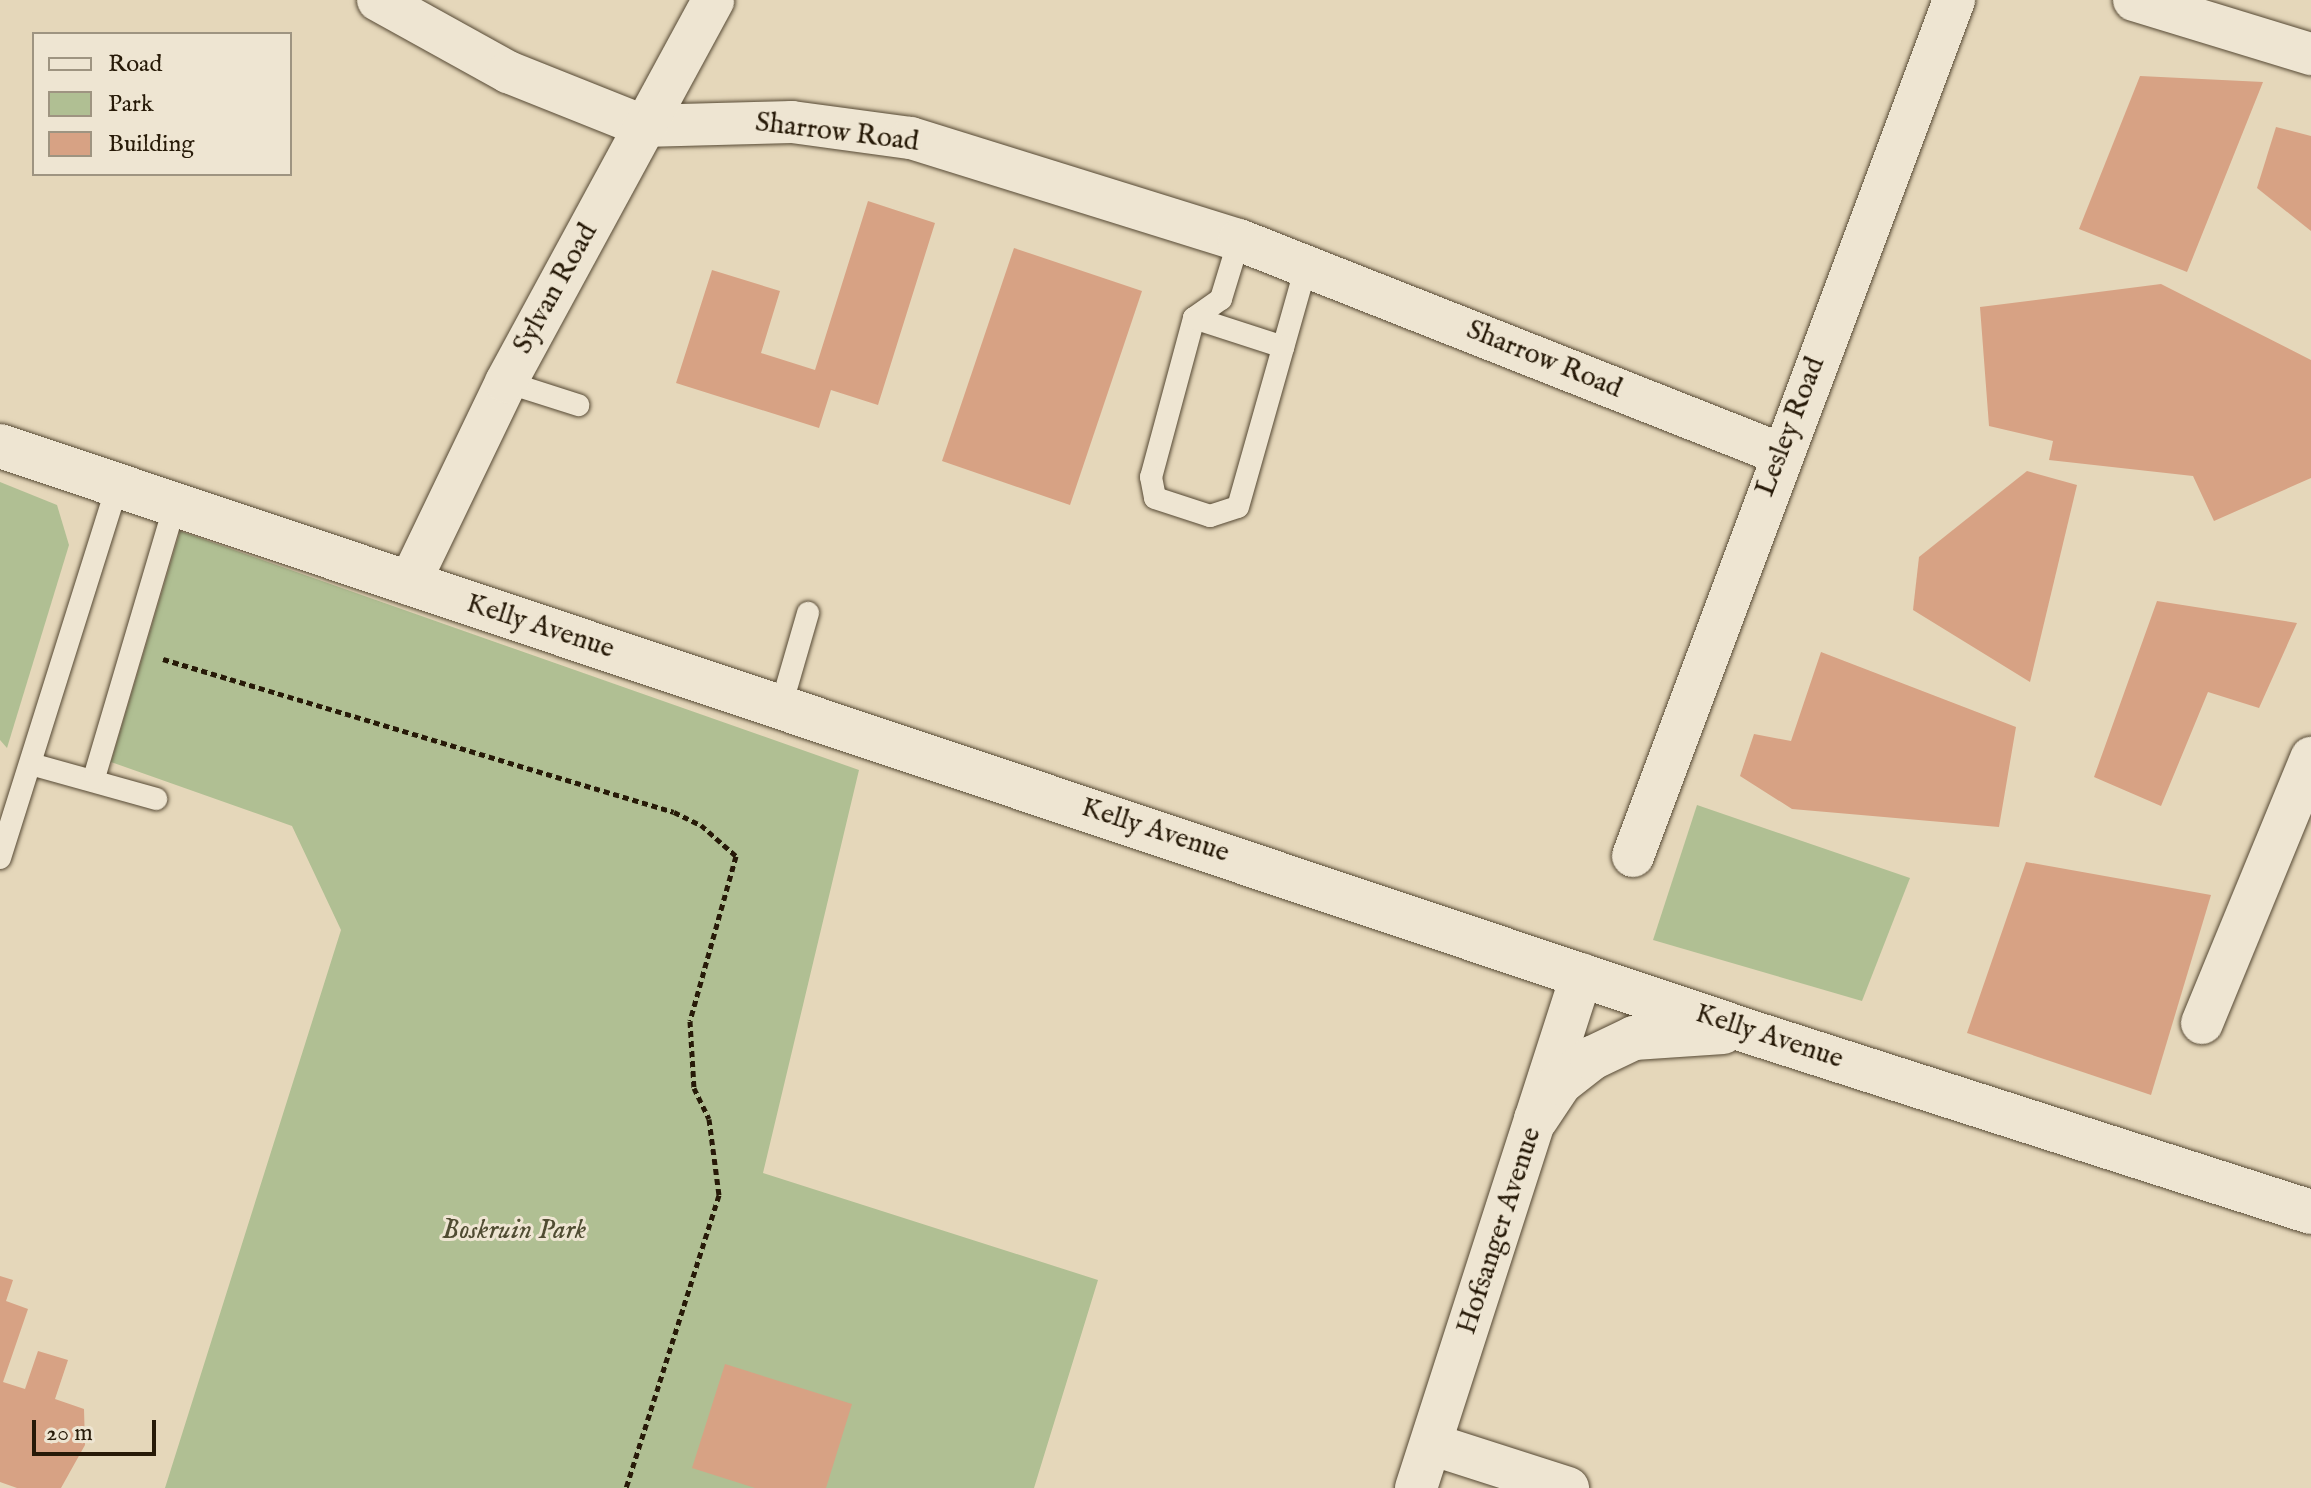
<!DOCTYPE html>
<style>
body{margin:0}
#map{position:relative;width:2311px;height:1488px;overflow:hidden;background:#e5d7ba;font-family:"IM FELL English",serif}
div>[style]{position:absolute}
.green>*{inset:0;background:#b0bf93}
.building>*{inset:0;background:#d7a284}
.path>*{height:5px;margin-top:-2.5px;transform-origin:0;background:repeating-linear-gradient(90deg,#271a08 0 6px,transparent 0 10px)}
.roads{filter:drop-shadow(0 0 2px #564934) drop-shadow(0 0 2px #564934)}
.service>*{height:22px;margin:-11px;padding:0 11px;transform-origin:11px;border-radius:11px;background:#eee5d2}
.minor>*{height:42px;margin:-21px;padding:0 21px;transform-origin:21px;border-radius:21px;background:#eee5d2}
.tertiary>*{height:44px;margin:-22px;padding:0 22px;transform-origin:22px;border-radius:22px;background:#eee5d2}
span{translate:-50% -50%;white-space:nowrap;text-align:center;line-height:1.15;-webkit-text-stroke:6px #eee5d2;paint-order:stroke}
.street-label{font-size:28px;color:#271a08}
.park-label{font-size:28px;color:#504c32;font-style:italic}
.legend{position:absolute;left:32px;top:32px;width:260px;height:144px;box-sizing:border-box;background:#eee5d2;border:2px solid #9e9481;margin:0;padding:10px 14px;list-style:none;font-size:24px;color:#271a08}
.legend li{display:flex;align-items:center;gap:16px;height:40px}
.legend b{width:40px;border:2px solid #9e9481}
.scale{position:absolute;left:32px;top:1420px;width:124px;height:36px;box-sizing:border-box;border:4px solid #271a08;border-top:0;padding-left:10px;font-size:24px;line-height:28px;white-space:nowrap;color:#271a08;-webkit-text-stroke:6px #eee5d2;paint-order:stroke}
</style>
<div id="map">
<div class="green">
<i style="clip-path:polygon(0 482px,57px 505px,69px 545px,7px 748px,0 740px)"></i>
<i style="clip-path:polygon(180px 531px,859px 770px,763px 1173px,1098px 1280px,1034px 1488px,165px 1488px,341px 930px,292px 826px,111px 762px)"></i>
<i style="clip-path:polygon(1697px 805px,1910px 878px,1862px 1001px,1653px 940px)"></i>
</div>
<div class="building">
<i style="clip-path:polygon(2140px 76px,2263px 82px,2187px 272px,2079px 229px)"></i>
<i style="clip-path:polygon(2276px 127px,2311px 136px,2311px 231px,2257px 188px)"></i>
<i style="clip-path:polygon(868px 201px,935px 223px,878px 405px,831px 390px,819px 428px,676px 383px,712px 270px,780px 291px,761px 353px,815px 370px)"></i>
<i style="clip-path:polygon(1014px 248px,1142px 291px,1070px 505px,942px 461px)"></i>
<i style="clip-path:polygon(2161px 284px,2311px 360px,2311px 478px,2214px 521px,2193px 476px,2049px 460px,2053px 441px,1989px 426px,1980px 307px)"></i>
<i style="clip-path:polygon(2027px 471px,2077px 485px,2030px 682px,1913px 610px,1919px 557px)"></i>
<i style="clip-path:polygon(2157px 601px,2297px 623px,2259px 708px,2208px 692px,2161px 806px,2094px 777px)"></i>
<i style="clip-path:polygon(1821px 652px,2016px 727px,1999px 827px,1792px 809px,1740px 776px,1754px 734px,1791px 741px)"></i>
<i style="clip-path:polygon(2026px 862px,2211px 895px,2151px 1095px,1967px 1033px)"></i>
<i style="clip-path:polygon(0 1276px,13px 1280px,6px 1301px,28px 1309px,3px 1382px,25px 1389px,38px 1351px,68px 1360px,55px 1399px,84px 1409px,85px 1445px,61px 1488px,17px 1488px,0 1482px)"></i>
<i style="clip-path:polygon(725px 1364px,852px 1404px,826px 1488px,755px 1488px,692px 1468px)"></i>
</div>
<div class="path">
<i style="left:163px;top:659px;width:533px;rotate:16.67deg"></i>
<i style="left:674px;top:812px;width:30px;rotate:26deg"></i>
<i style="left:701px;top:825px;width:47px;rotate:41.5deg"></i>
<i style="left:736px;top:856px;width:171px;rotate:105.6deg"></i>
<i style="left:690px;top:1021px;width:67px;rotate:86.6deg"></i>
<i style="left:694px;top:1088px;width:34px;rotate:64deg"></i>
<i style="left:709px;top:1119px;width:77px;rotate:82.5deg"></i>
<i style="left:719px;top:1195px;width:307px;rotate:107.6deg"></i>
</div>
<div class="roads">
<div class="service">
<i style="left:1239px;top:240px;width:62px;rotate:107deg"></i>
<i style="left:1221px;top:299px;width:33px;rotate:145deg"></i>
<i style="left:1194px;top:318px;width:165px;rotate:105.1deg"></i>
<i style="left:1151px;top:477px;width:21px;rotate:79deg"></i>
<i style="left:1155px;top:498px;width:58px;rotate:18.1deg"></i>
<i style="left:1210px;top:516px;width:29px;rotate:-18deg"></i>
<i style="left:1238px;top:507px;width:250px;rotate:-74.2deg"></i>
<i style="left:1194px;top:318px;width:94px;rotate:18deg"></i>
<i style="left:506px;top:382px;width:76px;rotate:17.7deg"></i>
<i style="left:781px;top:706px;width:97px;rotate:-73.8deg"></i>
<i style="left:31px;top:764px;width:130px;rotate:15.6deg"></i>
<i style="left:94px;top:778px;width:285px;rotate:-73.5deg"></i>
<i style="left:0;top:858px;width:389px;rotate:-72.5deg"></i>
</div>
<div class="minor">
<i style="left:378px;top:0;width:149px;rotate:29deg"></i>
<i style="left:508px;top:72px;width:145px;rotate:21.8deg"></i>
<i style="left:643px;top:126px;width:149px;rotate:-1.5deg"></i>
<i style="left:792px;top:122px;width:120px;rotate:7.7deg"></i>
<i style="left:911px;top:138px;width:343px;rotate:17.3deg"></i>
<i style="left:1239px;top:240px;width:583px;rotate:21.55deg"></i>
<i style="left:2134px;top:0;width:185px;rotate:17deg"></i>
<i style="left:409px;top:584px;width:224px;rotate:-64.3deg"></i>
<i style="left:506px;top:382px;width:434px;rotate:-61.5deg"></i>
<i style="left:1633px;top:856px;width:914px;rotate:-69.44deg"></i>
<i style="left:2202px;top:1023px;width:287px;rotate:-67.6deg"></i>
<i style="left:1431px;top:1444px;width:144px;rotate:17.8deg"></i>
<i style="left:1416px;top:1488px;width:540px;rotate:-72.1deg"></i>
</div>
<div class="tertiary">
<i style="left:0;top:446px;width:1846px;rotate:18.51deg"></i>
<i style="left:1750px;top:1032px;width:589px;rotate:17.79deg"></i>
<i style="left:1536px;top:1119px;width:43px;rotate:-56.3deg"></i>
<i style="left:1560px;top:1083px;width:41px;rotate:-38deg"></i>
<i style="left:1592px;top:1058px;width:47px;rotate:-25.5deg"></i>
<i style="left:1634px;top:1038px;width:89px;rotate:-3.9deg"></i>
</div>
</div>
<div class="street-label">
<span style="left:837px;top:133px;rotate:7deg">Sharrow Road</span>
<span style="left:556px;top:289px;rotate:-61deg">Sylvan Road</span>
<span style="left:1544px;top:360px;rotate:22deg">Sharrow Road</span>
<span style="left:1791px;top:427px;rotate:-69deg">Lesley Road</span>
<span style="left:540px;top:627px;rotate:18deg">Kelly Avenue</span>
<span style="left:1155px;top:831px;rotate:18deg">Kelly Avenue</span>
<span style="left:1769px;top:1037px;rotate:18deg">Kelly Avenue</span>
<span style="left:1500px;top:1231px;rotate:-72deg">Hofsanger Avenue</span>
</div>
<div class="park-label">
<span style="left:514px;top:1231px">Boskruin Park</span>
</div>
<ul class="legend">
<li><b style="height:10px;background:#eee5d2"></b>Road</li>
<li><b style="height:22px;background:#b0bf93"></b>Park</li>
<li><b style="height:22px;background:#d7a284"></b>Building</li>
</ul>
<div class="scale">20 m</div>
</div>
